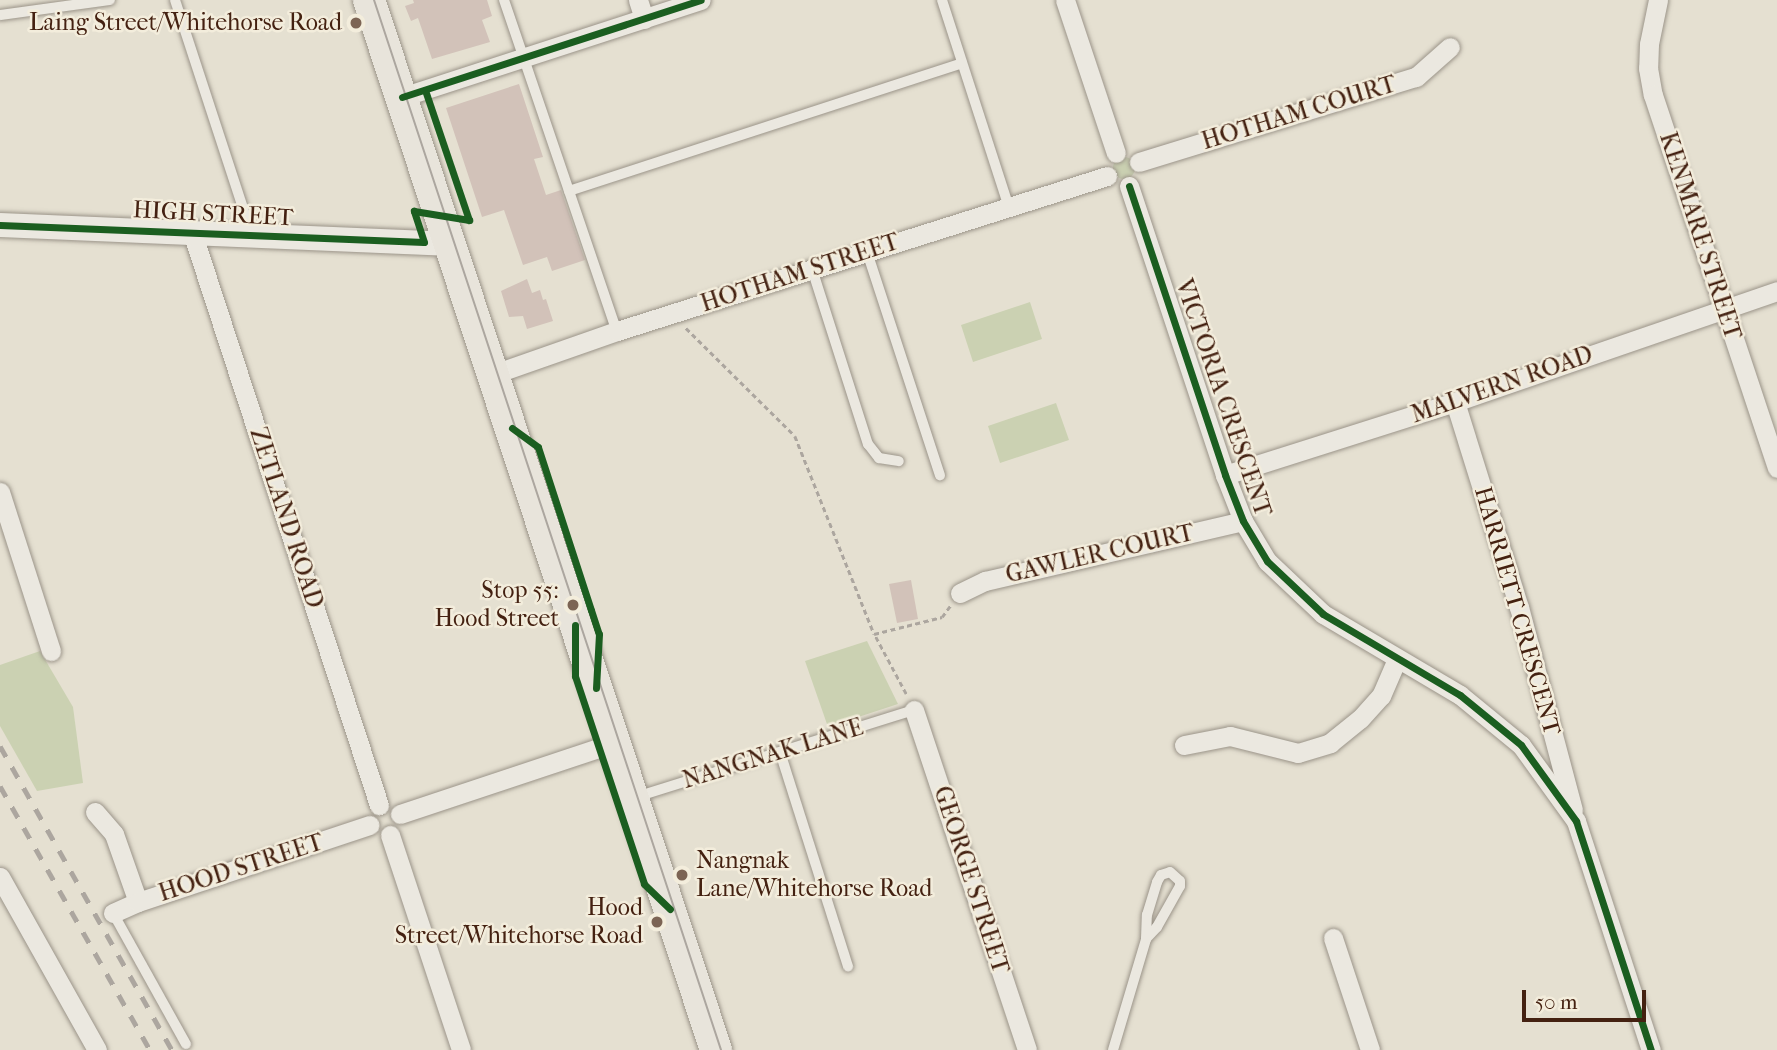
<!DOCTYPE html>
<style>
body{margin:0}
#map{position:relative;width:1777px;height:1050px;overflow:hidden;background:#e5e0d1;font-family:"IM FELL French Canon",serif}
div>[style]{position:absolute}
.green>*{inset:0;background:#cbd1b2}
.round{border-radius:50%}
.building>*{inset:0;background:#d2c2b9}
.path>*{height:2.5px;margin-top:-1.25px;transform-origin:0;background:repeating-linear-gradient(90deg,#aca69f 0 5px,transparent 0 8.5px)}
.roads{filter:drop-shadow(0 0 2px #9b9489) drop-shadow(0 0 2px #9b9489)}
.service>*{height:10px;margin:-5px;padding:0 5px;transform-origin:5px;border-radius:5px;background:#ebe8e0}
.minor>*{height:19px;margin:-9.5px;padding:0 9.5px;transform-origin:9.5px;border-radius:9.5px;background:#ebe8e0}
.tertiary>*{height:24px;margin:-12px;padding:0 12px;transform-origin:12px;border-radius:12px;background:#ebe8e0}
.primary>*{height:32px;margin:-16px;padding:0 16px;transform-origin:16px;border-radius:16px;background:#e8e4db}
.tram>*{height:2px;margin:-1px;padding:0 1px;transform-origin:1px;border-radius:1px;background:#aca69f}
.rail>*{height:5px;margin-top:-2.5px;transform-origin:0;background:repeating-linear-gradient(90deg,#aca69f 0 12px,transparent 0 24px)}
.cycleway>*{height:7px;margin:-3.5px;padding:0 3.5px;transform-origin:3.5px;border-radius:3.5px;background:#1b5e20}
.dots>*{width:19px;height:19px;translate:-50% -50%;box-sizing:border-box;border:4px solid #f3eddc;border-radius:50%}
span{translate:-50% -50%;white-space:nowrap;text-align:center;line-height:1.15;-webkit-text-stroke:5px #f3eddc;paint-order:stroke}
.poi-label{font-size:24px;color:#442111}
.right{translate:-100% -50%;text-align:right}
.left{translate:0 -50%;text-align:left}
.street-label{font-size:24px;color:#442111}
.scale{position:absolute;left:1522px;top:990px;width:124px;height:32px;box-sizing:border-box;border:4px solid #442111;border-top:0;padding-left:9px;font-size:21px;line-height:24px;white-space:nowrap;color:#442111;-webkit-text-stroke:5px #f3eddc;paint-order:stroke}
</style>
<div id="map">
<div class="green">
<i class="round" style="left:1113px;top:157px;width:22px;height:22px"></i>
<i style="clip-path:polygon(1030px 302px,1042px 339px,973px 362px,961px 325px)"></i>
<i style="clip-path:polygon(1056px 403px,1069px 440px,1000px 463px,988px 426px)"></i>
<i style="clip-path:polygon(867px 641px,898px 704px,828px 727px,805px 661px)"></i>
<i style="clip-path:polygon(40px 651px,73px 707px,83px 783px,37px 791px,0 726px,0 665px)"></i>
</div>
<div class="building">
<i style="clip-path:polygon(413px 0,487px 0,492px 16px,482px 20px,490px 42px,432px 59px,418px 18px,411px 21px,405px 6px,414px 3px)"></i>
<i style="clip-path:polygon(519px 84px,543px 157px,534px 159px,546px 195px,561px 190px,585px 260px,552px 271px,547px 257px,523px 265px,504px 210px,482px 217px,446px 108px)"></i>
<i style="clip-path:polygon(527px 279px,532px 293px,540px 290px,543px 300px,546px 299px,553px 321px,527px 329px,523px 316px,509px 317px,501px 291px)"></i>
<i style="clip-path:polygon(911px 580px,918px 619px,897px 623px,889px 584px)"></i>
</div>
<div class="path">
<i style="left:686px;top:328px;width:153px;rotate:44.7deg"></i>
<i style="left:795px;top:436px;width:213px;rotate:68.2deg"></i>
<i style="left:906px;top:694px;width:68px;rotate:-118.1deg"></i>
<i style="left:874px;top:634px;width:70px;rotate:-14deg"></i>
<i style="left:942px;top:617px;width:14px;rotate:-54deg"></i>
</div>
<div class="roads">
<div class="service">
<i style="left:175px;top:0;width:247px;rotate:71.9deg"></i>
<i style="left:504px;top:0;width:350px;rotate:71.2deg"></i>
<i style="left:942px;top:0;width:218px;rotate:72.1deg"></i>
<i style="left:0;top:15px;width:111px;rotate:-7.8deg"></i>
<i style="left:569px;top:191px;width:413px;rotate:-18deg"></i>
<i style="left:867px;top:252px;width:235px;rotate:71.9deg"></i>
<i style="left:812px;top:269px;width:184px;rotate:72.3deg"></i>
<i style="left:868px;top:444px;width:18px;rotate:52deg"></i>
<i style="left:879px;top:458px;width:20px;rotate:9deg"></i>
<i style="left:780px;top:752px;width:225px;rotate:72.4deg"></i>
<i style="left:636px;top:797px;width:291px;rotate:-17.4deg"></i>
<i style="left:113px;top:913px;width:150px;rotate:60.9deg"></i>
<i style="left:1113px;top:1050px;width:116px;rotate:-73.4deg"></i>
<i style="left:1146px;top:939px;width:24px;rotate:-88deg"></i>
<i style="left:1147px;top:915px;width:34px;rotate:-73deg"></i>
<i style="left:1157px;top:882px;width:8px;rotate:-60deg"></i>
<i style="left:1161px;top:875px;width:9px;rotate:-18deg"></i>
<i style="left:1170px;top:872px;width:13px;rotate:42deg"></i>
<i style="left:1180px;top:881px;width:5px;rotate:90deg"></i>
<i style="left:1180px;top:886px;width:47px;rotate:119.3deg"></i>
<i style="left:1157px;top:927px;width:16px;rotate:133deg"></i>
</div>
<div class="minor">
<i style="left:638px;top:0;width:20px;rotate:72deg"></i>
<i style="left:1065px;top:0;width:161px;rotate:71.6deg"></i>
<i style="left:1658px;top:0;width:45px;rotate:101.6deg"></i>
<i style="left:1649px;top:44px;width:24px;rotate:92deg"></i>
<i style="left:1648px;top:68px;width:27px;rotate:80deg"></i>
<i style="left:1653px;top:95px;width:393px;rotate:71.6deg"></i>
<i style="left:402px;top:97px;width:314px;rotate:-18deg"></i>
<i style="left:1139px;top:162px;width:290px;rotate:-17.1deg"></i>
<i style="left:1416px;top:77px;width:45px;rotate:-41.4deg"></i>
<i style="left:1129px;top:186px;width:305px;rotate:71.6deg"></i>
<i style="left:1225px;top:475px;width:49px;rotate:68.6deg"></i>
<i style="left:1243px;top:521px;width:47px;rotate:59deg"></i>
<i style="left:1267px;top:561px;width:77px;rotate:43.4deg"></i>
<i style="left:1323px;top:614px;width:159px;rotate:30.6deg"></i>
<i style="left:1460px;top:695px;width:79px;rotate:39.3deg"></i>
<i style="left:1521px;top:745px;width:94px;rotate:54.1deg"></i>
<i style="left:1576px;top:821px;width:241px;rotate:71.9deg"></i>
<i style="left:192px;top:232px;width:603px;rotate:71.93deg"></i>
<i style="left:494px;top:374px;width:130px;rotate:-19.3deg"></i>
<i style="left:617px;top:331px;width:514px;rotate:-17.55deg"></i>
<i style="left:1455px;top:402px;width:215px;rotate:72.7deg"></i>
<i style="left:1519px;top:607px;width:210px;rotate:75.1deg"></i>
<i style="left:1225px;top:475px;width:241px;rotate:-17.6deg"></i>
<i style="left:1455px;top:402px;width:341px;rotate:-19deg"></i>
<i style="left:0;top:492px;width:167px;rotate:72.2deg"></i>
<i style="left:960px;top:593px;width:28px;rotate:-26deg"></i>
<i style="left:985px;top:581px;width:265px;rotate:-13.1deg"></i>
<i style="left:914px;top:710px;width:358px;rotate:71.6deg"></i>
<i style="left:1184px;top:745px;width:47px;rotate:-11.1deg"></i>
<i style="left:1230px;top:736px;width:70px;rotate:14deg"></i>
<i style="left:1298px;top:753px;width:34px;rotate:-17deg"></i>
<i style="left:1330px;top:743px;width:38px;rotate:-39deg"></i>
<i style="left:1360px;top:719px;width:31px;rotate:-48deg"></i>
<i style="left:1381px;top:696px;width:40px;rotate:-66.6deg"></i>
<i style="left:95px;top:812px;width:29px;rotate:49deg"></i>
<i style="left:114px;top:834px;width:72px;rotate:70.6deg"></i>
<i style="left:400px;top:814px;width:225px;rotate:-18.4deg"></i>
<i style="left:390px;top:835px;width:226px;rotate:71.7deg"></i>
<i style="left:0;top:877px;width:198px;rotate:60.7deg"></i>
<i style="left:113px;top:913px;width:27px;rotate:-24deg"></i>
<i style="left:138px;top:902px;width:244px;rotate:-18.4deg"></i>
<i style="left:1333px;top:938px;width:118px;rotate:71.7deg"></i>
</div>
<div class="tertiary">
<i style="left:0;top:225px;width:452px;rotate:2.4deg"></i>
</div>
<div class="primary">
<i style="left:369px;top:0;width:1106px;rotate:71.71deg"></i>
</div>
</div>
<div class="tram">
<i style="left:374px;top:0;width:1106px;rotate:71.71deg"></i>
</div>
<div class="rail">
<i style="left:0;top:746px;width:349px;rotate:60.5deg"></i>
<i style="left:0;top:786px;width:304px;rotate:60.4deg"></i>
</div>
<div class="cycleway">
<i style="left:402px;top:97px;width:314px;rotate:-18deg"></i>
<i style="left:1129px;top:186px;width:305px;rotate:71.6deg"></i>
<i style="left:1225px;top:475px;width:49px;rotate:68.6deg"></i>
<i style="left:1243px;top:521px;width:47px;rotate:59deg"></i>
<i style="left:1267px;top:561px;width:77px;rotate:43.4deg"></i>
<i style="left:1323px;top:614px;width:159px;rotate:30.6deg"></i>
<i style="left:1460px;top:695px;width:79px;rotate:39.3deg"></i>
<i style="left:1521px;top:745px;width:94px;rotate:54.1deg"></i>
<i style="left:1576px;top:821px;width:241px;rotate:71.9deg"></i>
<i style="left:0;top:225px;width:424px;rotate:2.3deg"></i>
<i style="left:424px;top:242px;width:33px;rotate:-108deg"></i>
<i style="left:414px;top:211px;width:56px;rotate:9.3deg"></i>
<i style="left:469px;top:220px;width:137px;rotate:-108.7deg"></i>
<i style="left:512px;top:428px;width:32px;rotate:36deg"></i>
<i style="left:538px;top:447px;width:171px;rotate:72deg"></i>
<i style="left:591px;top:610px;width:25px;rotate:72deg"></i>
<i style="left:599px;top:634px;width:54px;rotate:93.2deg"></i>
<i style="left:575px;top:625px;width:51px;rotate:90deg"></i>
<i style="left:575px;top:676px;width:219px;rotate:71.6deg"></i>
<i style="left:644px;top:884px;width:36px;rotate:44deg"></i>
</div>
<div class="dots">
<i style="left:356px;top:23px;background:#7c6454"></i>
<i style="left:573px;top:605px;background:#7c6454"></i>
<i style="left:682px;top:875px;background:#7c6454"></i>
<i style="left:657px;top:922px;background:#7c6454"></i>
</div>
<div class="poi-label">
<span class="right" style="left:342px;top:23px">Laing Street/Whitehorse Road</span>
<span class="right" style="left:559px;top:605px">Stop 55:<br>Hood Street</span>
<span class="left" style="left:696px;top:875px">Nangnak<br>Lane/Whitehorse Road</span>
<span class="right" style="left:643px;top:922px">Hood<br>Street/Whitehorse Road</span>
</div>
<div class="street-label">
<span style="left:1299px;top:113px;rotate:-17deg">HOTHAM COURT</span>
<span style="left:213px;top:214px;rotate:3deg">HIGH STREET</span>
<span style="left:1700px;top:236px;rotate:72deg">KENMARE STREET</span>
<span style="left:800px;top:273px;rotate:-18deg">HOTHAM STREET</span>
<span style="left:1502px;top:385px;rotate:-19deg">MALVERN ROAD</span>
<span style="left:1223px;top:398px;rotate:71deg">VICTORIA CRESCENT</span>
<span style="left:286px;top:518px;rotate:72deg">ZETLAND ROAD</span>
<span style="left:1100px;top:554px;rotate:-13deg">GAWLER COURT</span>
<span style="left:1517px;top:611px;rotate:74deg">HARRIETT CRESCENT</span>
<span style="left:773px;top:754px;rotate:-17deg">NANGNAK LANE</span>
<span style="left:241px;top:868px;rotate:-18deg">HOOD STREET</span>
<span style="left:971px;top:880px;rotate:72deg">GEORGE STREET</span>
</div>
<div class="scale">50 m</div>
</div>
